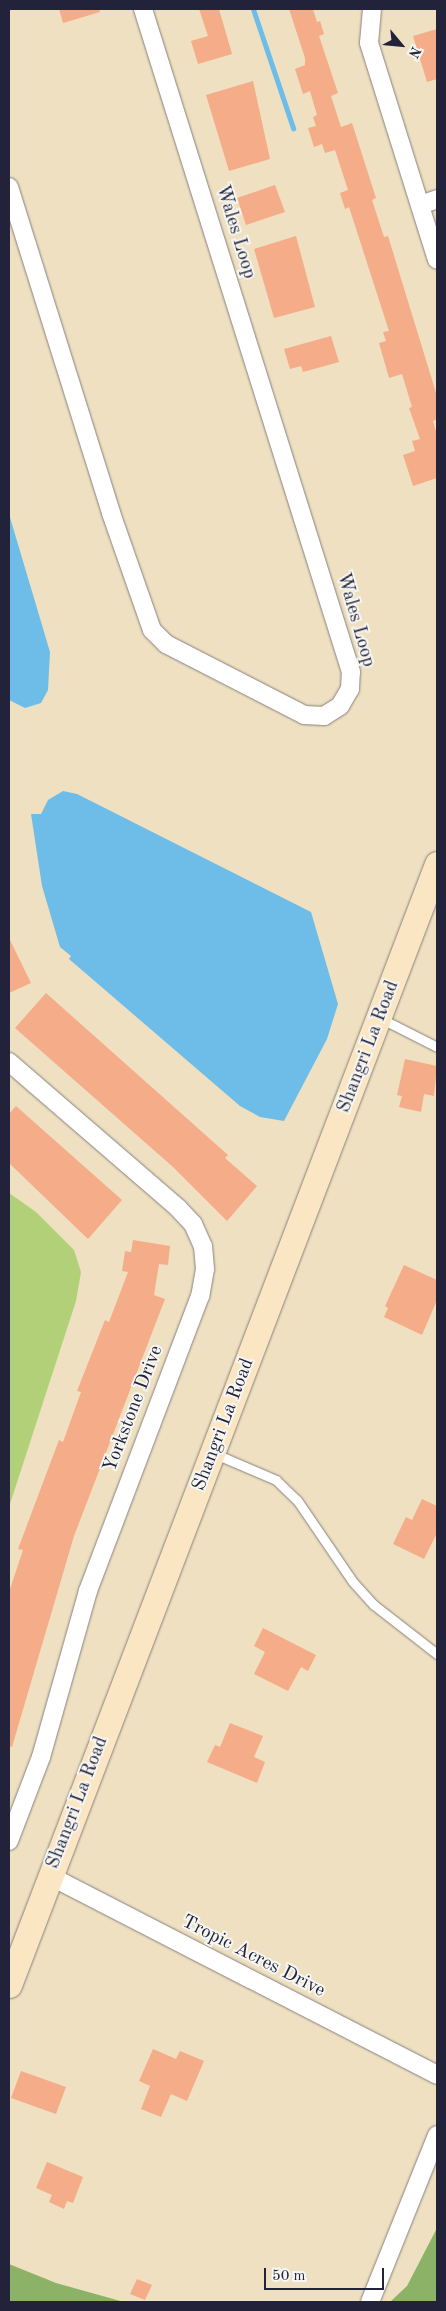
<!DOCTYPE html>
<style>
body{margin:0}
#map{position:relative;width:446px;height:2311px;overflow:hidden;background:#eee0c1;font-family:"Old Standard TT",serif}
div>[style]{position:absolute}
.green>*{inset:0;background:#b1d077}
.forest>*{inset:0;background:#8cb268}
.water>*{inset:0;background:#6dbde8}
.stream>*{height:5px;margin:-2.5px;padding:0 2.5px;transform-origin:2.5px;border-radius:2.5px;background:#6dbde8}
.building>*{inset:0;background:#f5ac89}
.roads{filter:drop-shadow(0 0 1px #88817e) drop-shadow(0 0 1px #88817e)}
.lane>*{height:9px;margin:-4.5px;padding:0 4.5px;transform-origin:4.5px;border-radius:4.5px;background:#fff}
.street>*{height:18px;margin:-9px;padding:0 9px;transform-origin:9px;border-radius:9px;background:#fff}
.secondary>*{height:25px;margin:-12.5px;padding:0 12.5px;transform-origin:12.5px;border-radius:12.5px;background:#fbe6c4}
span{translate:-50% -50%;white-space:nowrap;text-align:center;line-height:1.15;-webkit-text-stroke:4px #f6f6f2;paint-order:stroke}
.street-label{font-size:19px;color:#22223b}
.frame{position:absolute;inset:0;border:10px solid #22223b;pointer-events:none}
.north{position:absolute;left:376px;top:20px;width:50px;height:50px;-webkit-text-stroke:4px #f6f6f2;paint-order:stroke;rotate:118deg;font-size:14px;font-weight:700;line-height:20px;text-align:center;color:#22223b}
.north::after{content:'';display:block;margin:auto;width:18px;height:22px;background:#22223b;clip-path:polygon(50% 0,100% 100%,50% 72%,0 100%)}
.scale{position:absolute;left:264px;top:2268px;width:120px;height:22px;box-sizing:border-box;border:2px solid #22223b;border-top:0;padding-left:6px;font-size:15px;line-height:18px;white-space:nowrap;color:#22223b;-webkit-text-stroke:4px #f6f6f2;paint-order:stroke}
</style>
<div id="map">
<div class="green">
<i style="clip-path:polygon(9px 1193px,36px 1212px,74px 1250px,81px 1272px,76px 1301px,9px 1507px)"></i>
</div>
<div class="forest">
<i style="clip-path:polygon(437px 2228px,437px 2302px,390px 2302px,407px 2286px)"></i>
<i style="clip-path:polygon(9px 2264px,56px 2283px,124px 2302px,9px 2302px)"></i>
</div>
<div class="water">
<i style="clip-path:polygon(9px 514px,50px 652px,48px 690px,41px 703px,25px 708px,9px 700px)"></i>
<i style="clip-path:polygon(63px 791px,77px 794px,311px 912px,338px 1004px,327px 1039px,284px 1121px,260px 1117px,240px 1106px,69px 959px,71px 956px,60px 947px,42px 886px,31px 814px,41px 814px,48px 800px)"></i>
</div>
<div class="stream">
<i style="left:253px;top:9px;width:126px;rotate:71.4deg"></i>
</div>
<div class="building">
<i style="clip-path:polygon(59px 9px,99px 9px,100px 12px,63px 23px)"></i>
<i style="clip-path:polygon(199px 9px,219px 9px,232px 54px,198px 64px,191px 41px,208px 36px)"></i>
<i style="clip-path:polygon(289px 9px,313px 9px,317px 22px,320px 21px,324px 34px,319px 36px,338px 93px,331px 96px,341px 127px,352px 123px,376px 198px,372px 200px,384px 237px,388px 236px,437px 396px,437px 419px,433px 421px,437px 435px,437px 478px,413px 486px,403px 455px,415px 451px,412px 441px,420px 439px,409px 408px,412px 407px,402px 374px,389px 378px,379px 343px,386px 341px,383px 332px,389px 331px,349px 207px,345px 209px,340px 193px,348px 190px,335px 150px,325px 153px,322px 144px,314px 147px,308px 128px,316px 126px,313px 117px,317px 115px,310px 91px,303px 94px,295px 69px,305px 65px,305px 58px)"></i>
<i style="clip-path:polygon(437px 29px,437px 79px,427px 82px,413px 36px)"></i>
<i style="clip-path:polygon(253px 81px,270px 159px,229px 171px,206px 95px)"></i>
<i style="clip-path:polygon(275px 185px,285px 212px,246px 225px,237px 198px)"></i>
<i style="clip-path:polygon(296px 236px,315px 307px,274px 318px,254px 249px)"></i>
<i style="clip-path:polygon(331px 336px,339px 362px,303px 372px,301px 366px,290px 369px,284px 349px)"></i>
<i style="clip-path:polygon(9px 938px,31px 983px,9px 993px)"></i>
<i style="clip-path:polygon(46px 993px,228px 1155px,225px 1158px,257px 1186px,227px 1221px,173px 1167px,15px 1028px)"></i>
<i style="clip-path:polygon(405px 1059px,437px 1066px,434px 1096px,424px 1094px,421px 1112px,399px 1107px,402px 1096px,397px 1095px)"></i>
<i style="clip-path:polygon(16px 1106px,122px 1200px,88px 1239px,9px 1163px,9px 1114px)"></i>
<i style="clip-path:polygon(133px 1240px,170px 1246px,168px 1265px,159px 1264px,154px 1295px,165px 1299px,74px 1536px,12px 1747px,9px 1746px,9px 1592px,23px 1550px,18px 1549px,59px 1440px,63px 1442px,81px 1392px,77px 1391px,105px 1320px,109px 1322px,128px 1272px,122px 1271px,125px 1251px,131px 1252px)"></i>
<i style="clip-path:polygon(404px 1265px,437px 1280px,437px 1300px,422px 1335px,384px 1317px,388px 1308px,385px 1306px)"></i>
<i style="clip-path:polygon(422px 1499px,437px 1506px,437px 1533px,424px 1559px,393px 1544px,406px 1517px,412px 1520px)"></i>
<i style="clip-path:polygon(263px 1628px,316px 1655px,308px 1671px,301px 1667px,288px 1691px,254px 1674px,265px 1652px,254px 1646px)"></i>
<i style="clip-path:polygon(230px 1723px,263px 1736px,254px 1757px,265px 1762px,257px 1783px,207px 1762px,215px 1745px,220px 1747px)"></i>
<i style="clip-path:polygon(153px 2049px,176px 2059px,180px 2051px,204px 2061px,187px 2101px,171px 2094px,161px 2117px,141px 2109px,150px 2086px,139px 2081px)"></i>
<i style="clip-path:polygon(21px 2071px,66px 2087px,56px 2114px,11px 2098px)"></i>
<i style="clip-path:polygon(47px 2162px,83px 2177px,73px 2203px,67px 2201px,64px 2209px,49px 2202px,52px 2195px,36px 2188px)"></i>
<i style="clip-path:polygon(137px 2279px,152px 2285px,145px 2300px,130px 2294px)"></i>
</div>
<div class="roads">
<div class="lane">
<i style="left:380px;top:1018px;width:64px;rotate:27deg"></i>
<i style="left:213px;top:1453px;width:69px;rotate:23.2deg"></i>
<i style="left:276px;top:1480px;width:29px;rotate:44deg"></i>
<i style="left:297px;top:1500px;width:99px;rotate:55.7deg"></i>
<i style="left:353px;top:1582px;width:31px;rotate:48deg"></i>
<i style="left:374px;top:1605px;width:80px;rotate:37.9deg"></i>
</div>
<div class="street">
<i style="left:372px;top:9px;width:34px;rotate:95deg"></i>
<i style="left:369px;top:43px;width:227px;rotate:72.6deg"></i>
<i style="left:9px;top:187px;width:342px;rotate:72.6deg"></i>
<i style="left:111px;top:513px;width:124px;rotate:70.7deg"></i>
<i style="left:152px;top:630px;width:20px;rotate:45deg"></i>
<i style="left:166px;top:644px;width:155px;rotate:27.2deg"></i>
<i style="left:304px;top:715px;width:20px;rotate:3deg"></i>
<i style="left:324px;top:716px;width:19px;rotate:-32deg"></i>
<i style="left:340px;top:706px;width:20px;rotate:-60deg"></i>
<i style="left:350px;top:689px;width:17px;rotate:-87deg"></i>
<i style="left:351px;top:672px;width:695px;rotate:-107.42deg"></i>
<i style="left:420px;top:205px;width:18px;rotate:-19deg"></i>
<i style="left:9px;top:1062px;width:223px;rotate:40.8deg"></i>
<i style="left:178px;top:1208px;width:22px;rotate:47deg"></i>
<i style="left:193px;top:1224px;width:24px;rotate:66deg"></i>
<i style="left:203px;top:1246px;width:23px;rotate:85deg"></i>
<i style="left:205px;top:1269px;width:27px;rotate:100deg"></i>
<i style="left:200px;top:1296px;width:316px;rotate:110.8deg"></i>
<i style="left:88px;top:1591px;width:173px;rotate:105.8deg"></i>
<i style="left:41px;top:1757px;width:90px;rotate:110.9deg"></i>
<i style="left:50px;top:1876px;width:435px;rotate:27.2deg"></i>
<i style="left:370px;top:2302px;width:180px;rotate:-68.1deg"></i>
</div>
<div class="secondary">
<i style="left:9px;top:1985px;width:1200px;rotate:-69.1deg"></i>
</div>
</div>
<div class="street-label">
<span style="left:235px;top:232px;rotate:73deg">Wales Loop</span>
<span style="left:355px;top:620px;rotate:74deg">Wales Loop</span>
<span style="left:369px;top:1047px;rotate:-69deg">Shangri La Road</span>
<span style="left:134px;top:1409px;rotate:-69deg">Yorkstone Drive</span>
<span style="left:224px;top:1425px;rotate:-69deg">Shangri La Road</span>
<span style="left:78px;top:1803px;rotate:-69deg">Shangri La Road</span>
<span style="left:253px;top:1957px;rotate:27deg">Tropic Acres Drive</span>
</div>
<div class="frame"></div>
<div class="north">N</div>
<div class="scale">50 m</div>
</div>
